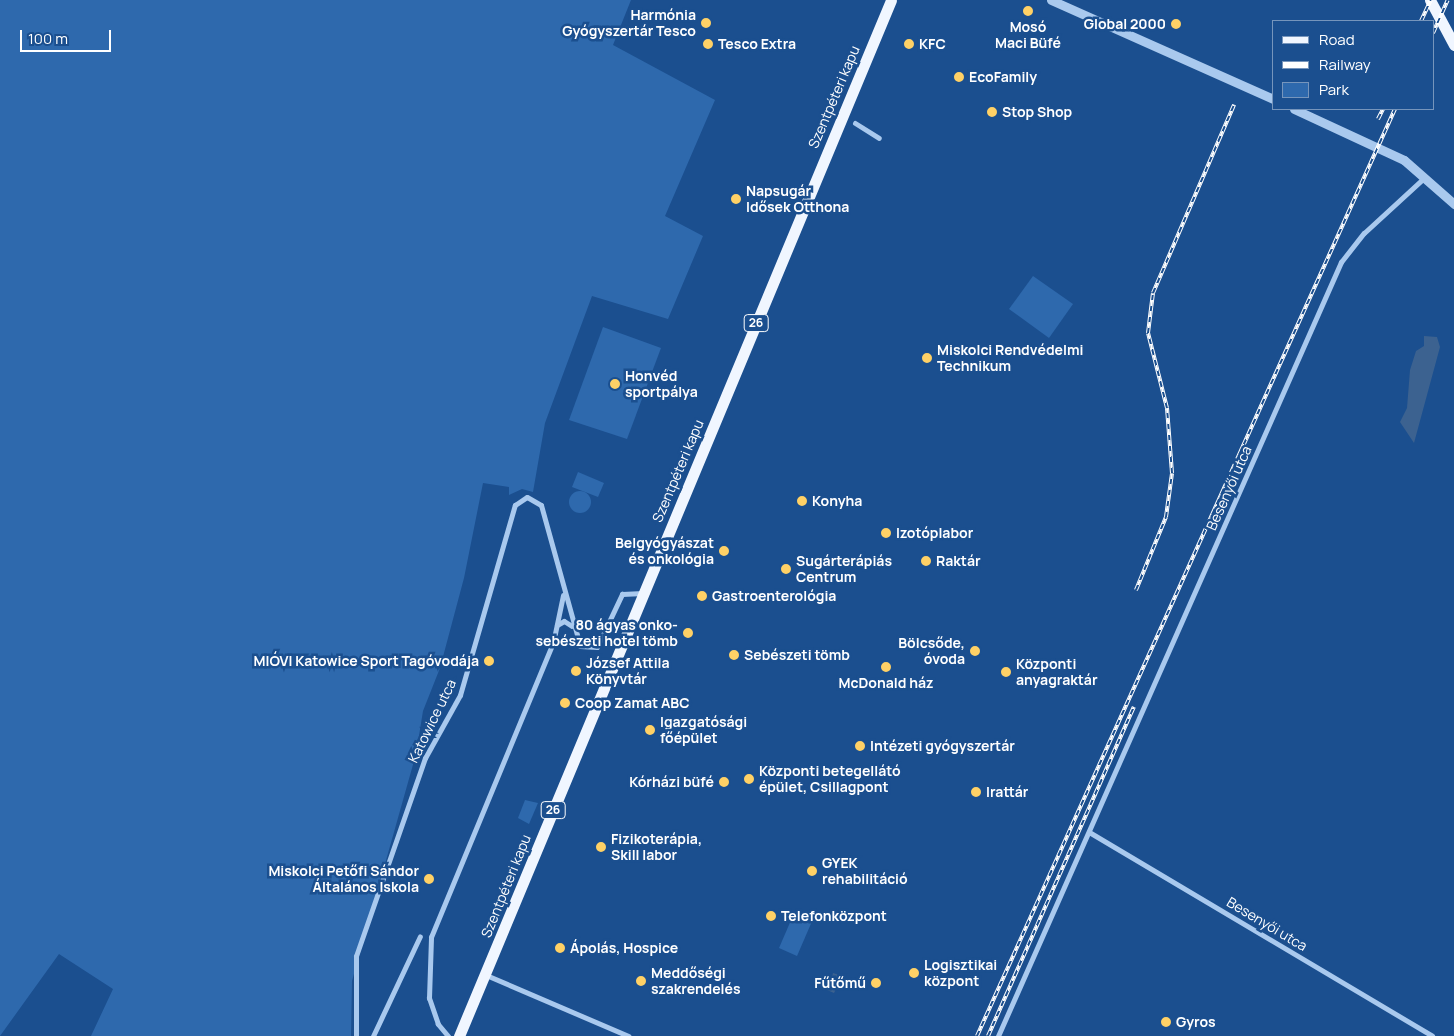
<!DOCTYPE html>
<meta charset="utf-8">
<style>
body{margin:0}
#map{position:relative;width:1454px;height:1036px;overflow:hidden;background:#1b4f8f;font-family:Manrope,sans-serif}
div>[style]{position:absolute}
.green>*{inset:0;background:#2e69ad}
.round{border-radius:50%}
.water>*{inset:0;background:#3c6290}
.minor>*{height:5px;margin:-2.5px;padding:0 2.5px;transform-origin:2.5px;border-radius:2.5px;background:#a9c9ee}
.tertiary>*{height:9px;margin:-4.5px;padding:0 4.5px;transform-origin:4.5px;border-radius:4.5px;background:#a9c9ee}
.primary>*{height:11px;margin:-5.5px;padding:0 5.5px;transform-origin:5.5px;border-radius:5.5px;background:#f0f6ff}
.rail>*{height:4px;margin-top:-2px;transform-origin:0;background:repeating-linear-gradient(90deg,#1b4f8f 0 5.5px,#fff 0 11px);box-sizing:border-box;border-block:1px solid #fff}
.dots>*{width:14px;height:14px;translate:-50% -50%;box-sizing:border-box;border:2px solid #1b4f8f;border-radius:50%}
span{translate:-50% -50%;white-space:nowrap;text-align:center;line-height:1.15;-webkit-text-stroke:5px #1b4f8f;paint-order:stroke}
.shield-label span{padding:1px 4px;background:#1b4f8f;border:1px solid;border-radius:4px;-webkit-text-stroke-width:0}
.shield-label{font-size:12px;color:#fff;font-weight:700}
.poi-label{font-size:14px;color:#fff;font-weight:700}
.right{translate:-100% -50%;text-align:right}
.left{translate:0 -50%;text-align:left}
.street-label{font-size:14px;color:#fff}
.legend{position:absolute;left:1272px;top:20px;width:162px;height:90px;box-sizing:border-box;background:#1b4f8f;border:1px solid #7695bc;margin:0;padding:6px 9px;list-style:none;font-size:15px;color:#fff}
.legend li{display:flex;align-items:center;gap:10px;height:25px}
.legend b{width:25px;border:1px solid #7695bc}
.scale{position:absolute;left:20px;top:30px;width:91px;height:22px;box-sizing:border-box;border:2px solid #fff;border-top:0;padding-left:6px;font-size:15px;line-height:18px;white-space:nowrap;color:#fff;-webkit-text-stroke:4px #1b4f8f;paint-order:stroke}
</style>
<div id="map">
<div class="green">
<i style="clip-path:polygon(0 0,631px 0,613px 45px,715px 100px,665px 216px,703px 236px,668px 319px,592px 296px,545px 423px,533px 492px,522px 489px,509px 495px,509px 487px,483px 483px,464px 578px,440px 668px,423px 711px,416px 754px,352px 981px,351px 1036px,91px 1036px,113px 989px,59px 954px,0 1036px)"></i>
<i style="clip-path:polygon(1033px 276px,1073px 304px,1049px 338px,1009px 309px)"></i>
<i style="clip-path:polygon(603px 327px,661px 348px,627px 439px,569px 420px)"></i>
<i style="clip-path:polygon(578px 472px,604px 483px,598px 497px,572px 487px)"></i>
<i class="round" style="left:569px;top:491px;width:22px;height:22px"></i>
<i style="clip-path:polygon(525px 800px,538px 803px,529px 824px,518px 818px)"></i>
<i style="clip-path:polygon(795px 911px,813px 919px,797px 956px,779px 948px)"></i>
</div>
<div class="water">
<i style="clip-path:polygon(1424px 336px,1437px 337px,1440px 347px,1414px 443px,1400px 422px,1407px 408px,1410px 370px,1416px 351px,1424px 346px)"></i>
<i style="clip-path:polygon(833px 973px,842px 976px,834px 993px,827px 990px)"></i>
</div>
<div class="minor">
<i style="left:855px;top:123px;width:28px;rotate:32deg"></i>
<i style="left:557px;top:625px;width:8px;rotate:-30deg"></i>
<i style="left:564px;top:621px;width:9px;rotate:32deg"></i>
<i style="left:1089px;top:832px;width:399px;rotate:30.7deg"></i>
<i style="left:486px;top:975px;width:155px;rotate:23.2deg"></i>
<i style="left:356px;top:1036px;width:80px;rotate:-90deg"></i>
<i style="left:356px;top:956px;width:210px;rotate:-70.8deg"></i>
<i style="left:425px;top:758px;width:72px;rotate:-60.9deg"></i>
<i style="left:460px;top:695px;width:198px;rotate:-73.9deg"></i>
<i style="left:515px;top:505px;width:14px;rotate:-34deg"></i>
<i style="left:527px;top:497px;width:16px;rotate:30deg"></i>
<i style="left:541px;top:505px;width:146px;rotate:74.5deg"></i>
<i style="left:580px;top:646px;width:17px;rotate:3deg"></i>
<i style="left:597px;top:647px;width:59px;rotate:-64.7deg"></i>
<i style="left:622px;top:594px;width:21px;rotate:-3deg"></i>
<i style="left:373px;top:1036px;width:110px;rotate:-64.8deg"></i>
<i style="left:448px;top:1036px;width:16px;rotate:-130deg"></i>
<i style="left:438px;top:1024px;width:28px;rotate:-109deg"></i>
<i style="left:429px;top:998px;width:61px;rotate:-88.1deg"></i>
<i style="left:431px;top:937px;width:318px;rotate:-67.5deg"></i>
<i style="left:553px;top:643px;width:49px;rotate:-78.2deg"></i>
<i style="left:998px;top:1036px;width:847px;rotate:-66.1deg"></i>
<i style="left:1341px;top:262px;width:37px;rotate:-52deg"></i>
<i style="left:1364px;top:233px;width:83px;rotate:-42.6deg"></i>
</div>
<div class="tertiary">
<i style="left:1051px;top:0;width:243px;rotate:24deg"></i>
<i style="left:1294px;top:109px;width:121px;rotate:24.9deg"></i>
<i style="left:1404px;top:160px;width:67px;rotate:41.3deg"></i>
</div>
<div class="primary">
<i style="left:1430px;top:0;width:51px;rotate:61.9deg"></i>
<i style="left:459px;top:1036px;width:1122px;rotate:-67.36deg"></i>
</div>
<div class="rail">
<i style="left:1421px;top:21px;width:23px;rotate:-65deg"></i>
<i style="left:1433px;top:33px;width:36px;rotate:-66deg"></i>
<i style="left:1378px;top:119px;width:11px;rotate:-63deg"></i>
<i style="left:1136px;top:590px;width:79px;rotate:-67.7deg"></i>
<i style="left:1166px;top:517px;width:44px;rotate:-82.2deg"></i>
<i style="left:1172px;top:473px;width:65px;rotate:-94.4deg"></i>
<i style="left:1167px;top:408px;width:77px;rotate:-104.2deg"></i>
<i style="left:1148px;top:333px;width:40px;rotate:-82.9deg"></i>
<i style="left:1153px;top:293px;width:205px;rotate:-66.7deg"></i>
<i style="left:977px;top:1036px;width:1017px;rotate:-65.73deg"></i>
<i style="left:988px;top:1036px;width:360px;rotate:-66.1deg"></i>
</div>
<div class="dots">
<i style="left:1028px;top:11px;background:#ffd166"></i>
<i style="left:706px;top:23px;background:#ffd166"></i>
<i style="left:1176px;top:24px;background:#ffd166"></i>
<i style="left:708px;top:44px;background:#ffd166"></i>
<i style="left:909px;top:44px;background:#ffd166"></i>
<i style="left:959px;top:77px;background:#ffd166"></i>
<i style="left:992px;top:112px;background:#ffd166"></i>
<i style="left:736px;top:199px;background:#ffd166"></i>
<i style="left:927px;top:358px;background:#ffd166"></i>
<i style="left:615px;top:384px;background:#ffd166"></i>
<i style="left:802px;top:501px;background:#ffd166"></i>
<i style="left:886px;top:533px;background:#ffd166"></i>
<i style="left:724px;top:551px;background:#ffd166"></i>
<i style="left:926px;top:561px;background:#ffd166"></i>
<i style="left:786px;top:569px;background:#ffd166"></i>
<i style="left:702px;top:596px;background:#ffd166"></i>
<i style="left:688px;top:633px;background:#ffd166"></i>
<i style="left:975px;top:651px;background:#ffd166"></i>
<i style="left:734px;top:655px;background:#ffd166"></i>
<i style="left:489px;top:661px;background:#ffd166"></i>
<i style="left:886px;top:667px;background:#ffd166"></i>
<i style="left:576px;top:671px;background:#ffd166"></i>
<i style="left:1006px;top:672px;background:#ffd166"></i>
<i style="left:565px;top:703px;background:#ffd166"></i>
<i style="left:650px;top:730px;background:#ffd166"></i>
<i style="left:860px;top:746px;background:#ffd166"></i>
<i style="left:749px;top:779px;background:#ffd166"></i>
<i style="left:724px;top:782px;background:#ffd166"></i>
<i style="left:976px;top:792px;background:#ffd166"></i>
<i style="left:601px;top:847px;background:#ffd166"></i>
<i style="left:812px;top:871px;background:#ffd166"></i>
<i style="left:429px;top:879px;background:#ffd166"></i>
<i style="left:771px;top:916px;background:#ffd166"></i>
<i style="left:560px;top:948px;background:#ffd166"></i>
<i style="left:914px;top:973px;background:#ffd166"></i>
<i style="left:641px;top:981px;background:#ffd166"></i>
<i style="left:876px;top:983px;background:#ffd166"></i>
<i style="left:1166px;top:1022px;background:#ffd166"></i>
</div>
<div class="shield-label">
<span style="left:756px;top:323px">26</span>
<span style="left:553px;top:810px">26</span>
</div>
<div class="poi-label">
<span class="right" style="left:696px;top:23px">Harmónia<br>Gyógyszertár Tesco</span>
<span class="right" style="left:1166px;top:24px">Global 2000</span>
<span style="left:1028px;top:35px">Mosó<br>Maci Büfé</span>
<span class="left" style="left:718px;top:44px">Tesco Extra</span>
<span class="left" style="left:919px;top:44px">KFC</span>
<span class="left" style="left:969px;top:77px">EcoFamily</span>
<span class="left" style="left:1002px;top:112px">Stop Shop</span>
<span class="left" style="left:746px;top:199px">Napsugár<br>Idősek Otthona</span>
<span class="left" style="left:937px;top:358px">Miskolci Rendvédelmi<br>Technikum</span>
<span class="left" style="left:625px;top:384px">Honvéd<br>sportpálya</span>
<span class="left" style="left:812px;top:501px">Konyha</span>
<span class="left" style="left:896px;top:533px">Izotóplabor</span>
<span class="right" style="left:714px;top:551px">Belgyógyászat<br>és onkológia</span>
<span class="left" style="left:796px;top:569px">Sugárterápiás<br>Centrum</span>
<span class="left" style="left:936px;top:561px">Raktár</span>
<span class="left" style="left:712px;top:596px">Gastroenterológia</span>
<span class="right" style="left:678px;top:633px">80 ágyas onko-<br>sebészeti hotel tömb</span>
<span class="right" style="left:965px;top:651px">Bölcsőde,<br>óvoda</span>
<span class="left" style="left:744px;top:655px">Sebészeti tömb</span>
<span class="right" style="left:479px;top:661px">MIÓVI Katowice Sport Tagóvodája</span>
<span class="left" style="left:586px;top:671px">József Attila<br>Könyvtár</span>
<span class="left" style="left:1016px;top:672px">Központi<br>anyagraktár</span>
<span style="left:886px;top:683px">McDonald ház</span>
<span class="left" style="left:575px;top:703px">Coop Zamat ABC</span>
<span class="left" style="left:660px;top:730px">Igazgatósági<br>főépület</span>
<span class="left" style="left:870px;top:746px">Intézeti gyógyszertár</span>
<span class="left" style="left:759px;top:779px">Központi betegellátó<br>épület, Csillagpont</span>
<span class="right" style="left:714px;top:782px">Kórházi büfé</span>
<span class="left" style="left:986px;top:792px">Irattár</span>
<span class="left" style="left:611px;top:847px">Fizikoterápia,<br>Skill labor</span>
<span class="left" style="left:822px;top:871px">GYEK<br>rehabilitáció</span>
<span class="right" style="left:419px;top:879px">Miskolci Petőfi Sándor<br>Általános Iskola</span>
<span class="left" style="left:781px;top:916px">Telefonközpont</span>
<span class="left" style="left:570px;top:948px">Ápolás, Hospice</span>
<span class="left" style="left:924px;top:973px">Logisztikai<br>központ</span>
<span class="left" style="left:651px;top:981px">Meddőségi<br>szakrendelés</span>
<span class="right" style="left:866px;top:983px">Fűtőmű</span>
<span class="left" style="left:1176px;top:1022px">Gyros</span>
</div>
<div class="street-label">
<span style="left:834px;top:97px;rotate:-67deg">Szentpéteri kapu</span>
<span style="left:678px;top:471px;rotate:-67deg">Szentpéteri kapu</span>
<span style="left:1229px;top:488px;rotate:-66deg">Besenyői utca</span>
<span style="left:432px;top:721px;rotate:-64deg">Katowice utca</span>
<span style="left:506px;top:886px;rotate:-68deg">Szentpéteri kapu</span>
<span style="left:1267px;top:924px;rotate:31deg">Besenyői utca</span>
</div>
<ul class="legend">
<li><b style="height:6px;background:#f0f6ff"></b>Road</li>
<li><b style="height:6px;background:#fff"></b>Railway</li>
<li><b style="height:14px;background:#2e69ad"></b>Park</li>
</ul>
<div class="scale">100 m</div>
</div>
